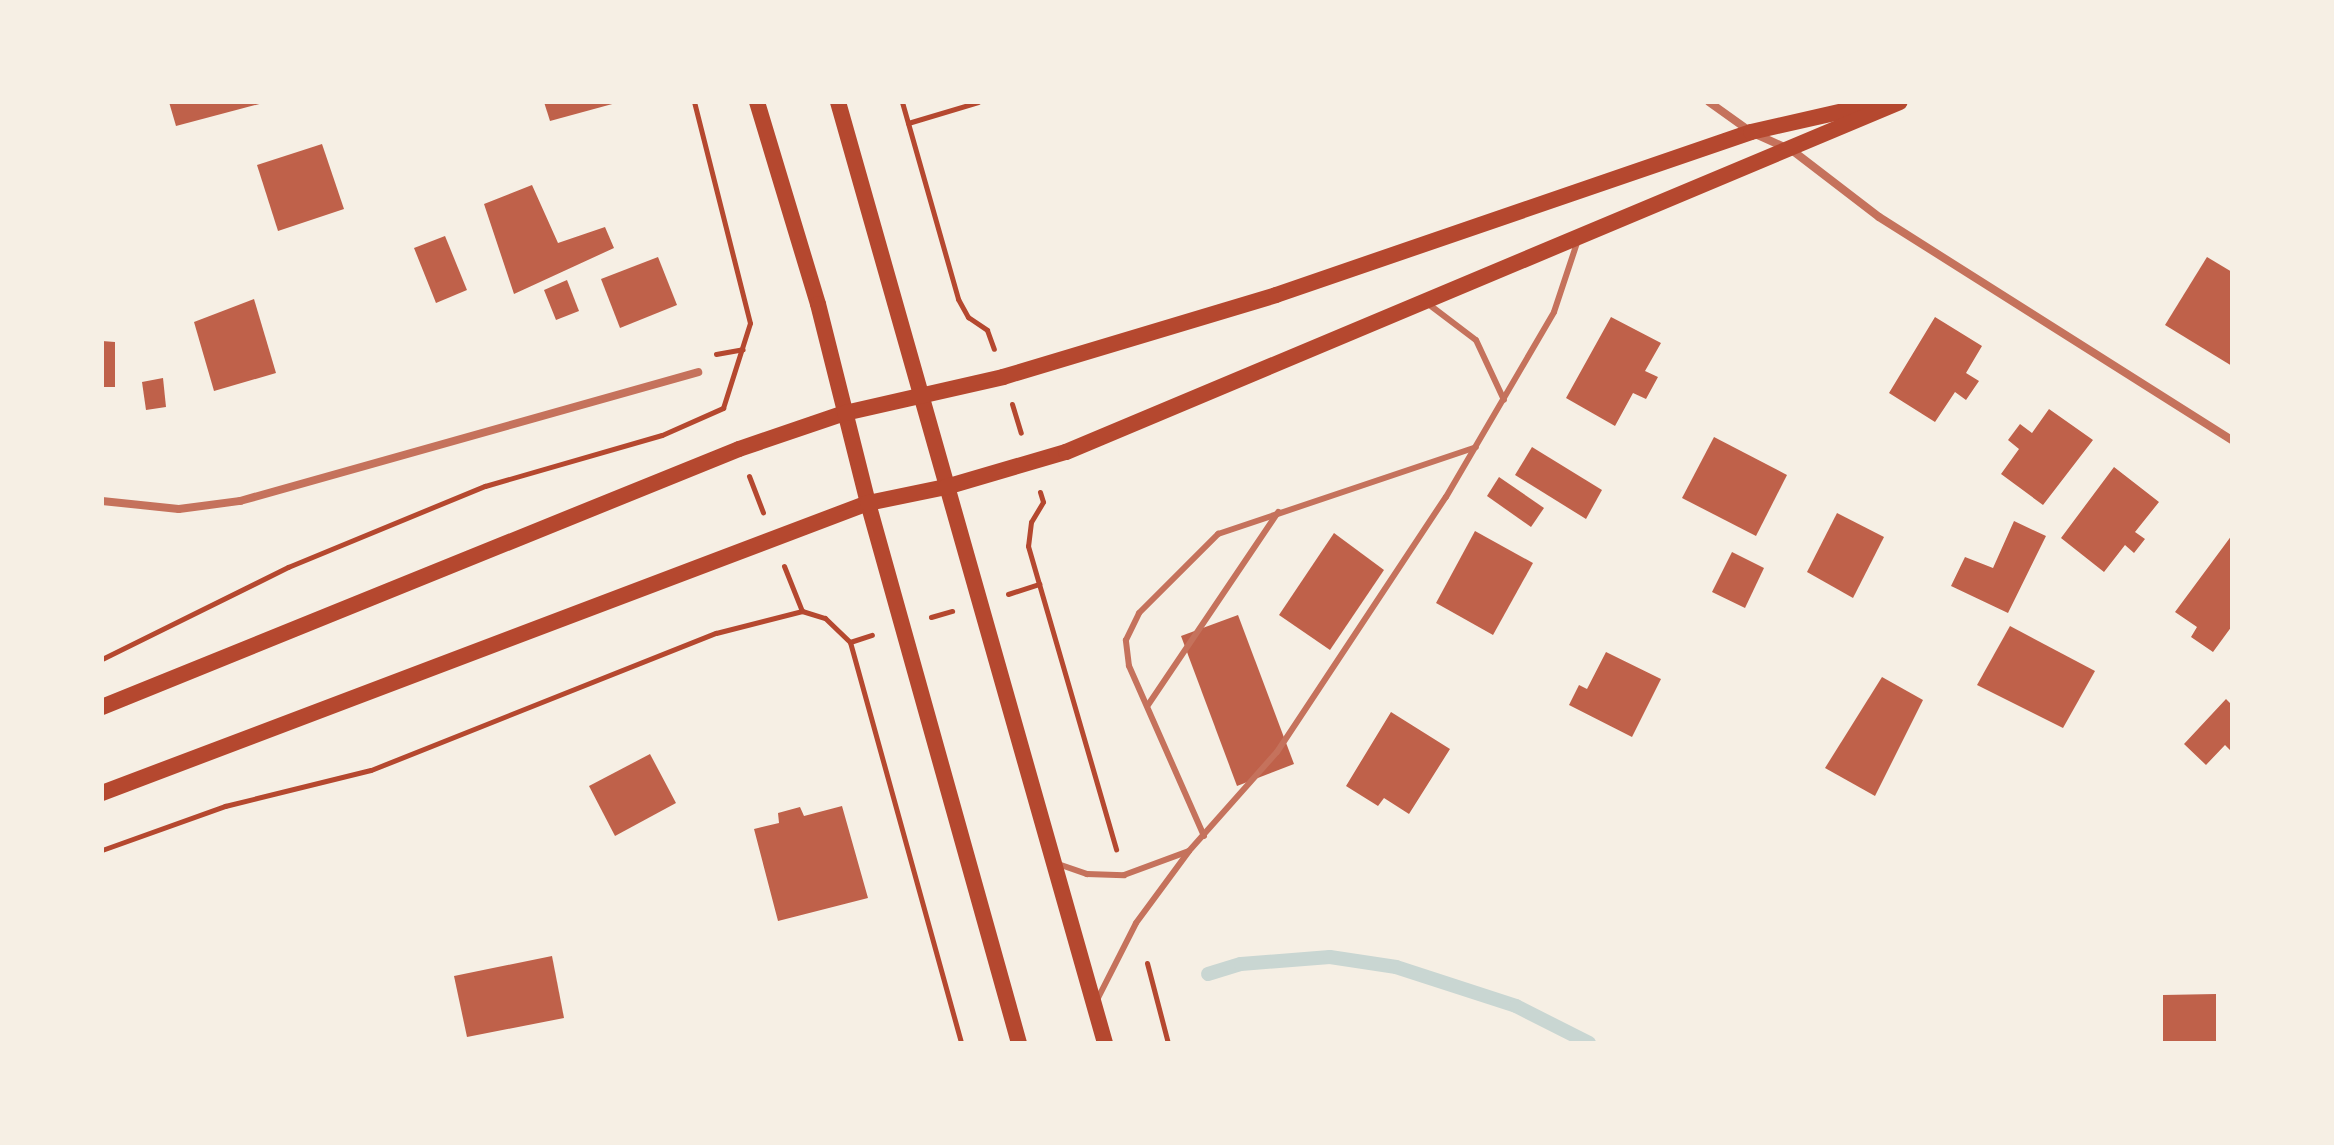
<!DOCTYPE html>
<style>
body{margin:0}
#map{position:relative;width:2334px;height:1145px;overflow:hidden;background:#f6efe4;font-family:Quicksand,sans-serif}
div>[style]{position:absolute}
.stream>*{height:14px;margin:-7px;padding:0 7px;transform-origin:7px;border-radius:7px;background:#c9d6d2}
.building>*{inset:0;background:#bf614a}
.path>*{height:5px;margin:-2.5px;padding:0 2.5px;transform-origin:2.5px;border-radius:2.5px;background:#b5482f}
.service>*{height:6px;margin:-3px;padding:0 3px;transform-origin:3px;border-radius:3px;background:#c5725c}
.minor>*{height:8px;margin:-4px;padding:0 4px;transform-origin:4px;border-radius:4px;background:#c5725c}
.secondary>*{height:16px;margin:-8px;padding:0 8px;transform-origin:8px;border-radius:8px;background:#b5482f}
span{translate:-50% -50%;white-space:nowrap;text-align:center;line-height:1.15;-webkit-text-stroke:8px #f6efe4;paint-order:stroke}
.frame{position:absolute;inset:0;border:104px solid #f6efe4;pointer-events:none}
</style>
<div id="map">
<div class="stream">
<i style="left:1208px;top:974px;width:34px;rotate:-17deg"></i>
<i style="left:1241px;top:964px;width:89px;rotate:-4.5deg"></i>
<i style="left:1330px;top:957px;width:67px;rotate:8.6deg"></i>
<i style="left:1396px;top:967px;width:126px;rotate:18deg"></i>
<i style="left:1516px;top:1006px;width:82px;rotate:26.9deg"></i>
</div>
<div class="building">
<i style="clip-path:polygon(169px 102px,263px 102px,263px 103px,176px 126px)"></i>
<i style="clip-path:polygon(544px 102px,616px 102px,616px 103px,550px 121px)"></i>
<i style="clip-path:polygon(322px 144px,344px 209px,278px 231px,257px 165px)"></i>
<i style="clip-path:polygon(532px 185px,558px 243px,605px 227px,614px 248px,514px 294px,484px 204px)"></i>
<i style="clip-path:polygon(445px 236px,467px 290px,436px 303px,414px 248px)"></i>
<i style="clip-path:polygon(658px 257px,677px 305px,620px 328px,601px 279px)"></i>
<i style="clip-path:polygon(2207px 257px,2232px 272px,2232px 366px,2165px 325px)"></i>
<i style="clip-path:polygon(567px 280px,579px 311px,556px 320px,544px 290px)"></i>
<i style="clip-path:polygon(254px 299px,276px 373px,214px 391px,194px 322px)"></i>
<i style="clip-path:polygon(1611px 317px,1661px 343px,1645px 371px,1658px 377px,1646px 399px,1633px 393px,1615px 426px,1566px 398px)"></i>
<i style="clip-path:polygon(1935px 317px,1982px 346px,1966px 373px,1979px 381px,1966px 400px,1955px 392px,1935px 422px,1889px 393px)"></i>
<i style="clip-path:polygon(102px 341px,115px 342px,115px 387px,102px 387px)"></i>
<i style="clip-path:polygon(163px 378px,166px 407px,146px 410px,142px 382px)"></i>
<i style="clip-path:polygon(2049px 409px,2093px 440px,2043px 505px,2001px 474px,2019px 449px,2008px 440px,2020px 424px,2032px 433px)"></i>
<i style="clip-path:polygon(1714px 437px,1787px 475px,1756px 536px,1682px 498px)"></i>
<i style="clip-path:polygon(1532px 447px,1602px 490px,1586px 519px,1515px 475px)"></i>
<i style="clip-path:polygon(2114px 467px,2159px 502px,2135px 532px,2145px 539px,2134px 553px,2125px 545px,2104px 572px,2061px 538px)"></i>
<i style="clip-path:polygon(1499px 477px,1544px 508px,1531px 527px,1487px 496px)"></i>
<i style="clip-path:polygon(1837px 513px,1884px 537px,1853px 598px,1807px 572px)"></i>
<i style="clip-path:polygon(2014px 521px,2046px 536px,2008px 613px,1951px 586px,1965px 557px,1993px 568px)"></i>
<i style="clip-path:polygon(1475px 531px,1533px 563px,1493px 635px,1436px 603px)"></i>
<i style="clip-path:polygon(1334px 533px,1384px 570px,1330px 650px,1279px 615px)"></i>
<i style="clip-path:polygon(2232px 535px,2232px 626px,2213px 652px,2191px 637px,2197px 627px,2175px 612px)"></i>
<i style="clip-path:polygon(1732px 552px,1764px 568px,1745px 608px,1712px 592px)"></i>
<i style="clip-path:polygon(1238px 615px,1294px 764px,1237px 786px,1181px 636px)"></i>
<i style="clip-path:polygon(2010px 626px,2095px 671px,2063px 728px,1977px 685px)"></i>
<i style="clip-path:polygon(1606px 652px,1661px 679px,1632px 737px,1569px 705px,1579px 685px,1587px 689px)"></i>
<i style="clip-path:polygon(1882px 677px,1923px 700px,1875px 796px,1825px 768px)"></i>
<i style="clip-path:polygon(2226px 699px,2232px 705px,2232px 752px,2225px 745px,2206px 765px,2184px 744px)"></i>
<i style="clip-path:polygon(1391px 712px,1450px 749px,1409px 814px,1384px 798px,1378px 806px,1346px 786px)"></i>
<i style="clip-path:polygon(650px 754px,676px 803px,615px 836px,589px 786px)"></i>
<i style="clip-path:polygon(842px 806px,868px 898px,778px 921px,754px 829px,779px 823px,778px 813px,800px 807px,804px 816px)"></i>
<i style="clip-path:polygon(552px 956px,564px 1018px,467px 1037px,454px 976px)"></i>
<i style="clip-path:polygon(2216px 994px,2216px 1043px,2163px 1043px,2163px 995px)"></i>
</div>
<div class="path">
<i style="left:902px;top:102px;width:205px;rotate:74.1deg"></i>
<i style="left:958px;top:299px;width:21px;rotate:61deg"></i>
<i style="left:968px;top:317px;width:23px;rotate:34deg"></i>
<i style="left:987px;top:330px;width:20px;rotate:70deg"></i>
<i style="left:908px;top:123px;width:73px;rotate:-16.7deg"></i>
<i style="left:716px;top:354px;width:27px;rotate:-10deg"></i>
<i style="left:1012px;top:404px;width:30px;rotate:73deg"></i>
<i style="left:749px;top:476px;width:39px;rotate:69deg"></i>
<i style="left:1040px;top:492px;width:10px;rotate:73deg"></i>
<i style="left:1043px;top:502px;width:23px;rotate:121deg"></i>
<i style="left:1031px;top:522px;width:24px;rotate:97deg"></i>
<i style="left:1028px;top:546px;width:316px;rotate:73.8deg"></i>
<i style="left:784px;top:566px;width:48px;rotate:68.2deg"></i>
<i style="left:1008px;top:594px;width:33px;rotate:-18deg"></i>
<i style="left:931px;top:617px;width:22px;rotate:-16deg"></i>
<i style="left:850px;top:642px;width:23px;rotate:-18deg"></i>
<i style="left:102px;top:659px;width:208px;rotate:-26.3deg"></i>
<i style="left:288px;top:567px;width:213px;rotate:-22.4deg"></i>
<i style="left:485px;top:486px;width:184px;rotate:-16.1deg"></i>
<i style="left:662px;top:435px;width:67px;rotate:-23.9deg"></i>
<i style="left:723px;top:408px;width:89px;rotate:-72.4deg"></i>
<i style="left:750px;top:323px;width:228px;rotate:-104.2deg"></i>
<i style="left:102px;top:850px;width:131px;rotate:-19.7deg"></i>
<i style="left:225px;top:806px;width:150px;rotate:-13.9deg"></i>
<i style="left:371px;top:770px;width:371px;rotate:-21.7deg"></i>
<i style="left:716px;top:633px;width:89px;rotate:-14.3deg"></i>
<i style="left:802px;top:611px;width:24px;rotate:17deg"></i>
<i style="left:825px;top:618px;width:35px;rotate:44deg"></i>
<i style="left:850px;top:642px;width:416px;rotate:74.5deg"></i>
<i style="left:1147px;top:963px;width:83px;rotate:75.3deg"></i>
</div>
<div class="service">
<i style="left:1427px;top:303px;width:61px;rotate:37.1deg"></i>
<i style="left:1476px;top:340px;width:66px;rotate:65deg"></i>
<i style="left:1148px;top:705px;width:233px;rotate:-56deg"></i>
<i style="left:1204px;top:836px;width:186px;rotate:-113.8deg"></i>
<i style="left:1129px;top:666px;width:26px;rotate:-97deg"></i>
<i style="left:1126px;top:640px;width:30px;rotate:-64deg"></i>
<i style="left:1139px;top:613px;width:112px;rotate:-45deg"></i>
<i style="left:1218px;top:534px;width:272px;rotate:-18.6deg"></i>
<i style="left:1058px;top:864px;width:31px;rotate:19deg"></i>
<i style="left:1087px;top:874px;width:37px;rotate:2deg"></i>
<i style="left:1124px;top:875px;width:69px;rotate:-20.3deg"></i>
<i style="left:1097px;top:1000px;width:86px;rotate:-63.1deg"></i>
<i style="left:1136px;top:923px;width:89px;rotate:-53.6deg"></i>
<i style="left:1189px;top:851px;width:132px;rotate:-48.4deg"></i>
<i style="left:1277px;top:752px;width:306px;rotate:-56.5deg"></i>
<i style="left:1446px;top:497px;width:214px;rotate:-59.7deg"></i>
<i style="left:1554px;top:312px;width:76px;rotate:-71.6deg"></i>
</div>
<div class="minor">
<i style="left:1709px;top:102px;width:52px;rotate:35.5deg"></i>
<i style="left:1751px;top:132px;width:46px;rotate:24.3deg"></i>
<i style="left:1793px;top:151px;width:108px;rotate:37.5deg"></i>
<i style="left:1879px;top:217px;width:418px;rotate:32.3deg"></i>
<i style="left:102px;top:501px;width:77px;rotate:5.9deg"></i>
<i style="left:179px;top:509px;width:62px;rotate:-7.5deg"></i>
<i style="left:240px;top:501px;width:476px;rotate:-15.7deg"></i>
</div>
<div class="secondary">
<i style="left:757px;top:102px;width:211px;rotate:73.2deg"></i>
<i style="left:818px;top:304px;width:205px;rotate:75.9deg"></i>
<i style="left:868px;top:503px;width:561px;rotate:74.38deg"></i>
<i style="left:838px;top:102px;width:978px;rotate:74.16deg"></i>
<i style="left:102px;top:707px;width:687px;rotate:-22.05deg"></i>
<i style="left:739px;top:449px;width:112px;rotate:-18.8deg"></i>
<i style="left:845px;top:413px;width:162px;rotate:-12.8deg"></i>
<i style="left:1003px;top:377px;width:285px;rotate:-16.7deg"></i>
<i style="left:1276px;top:295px;width:502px;rotate:-18.94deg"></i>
<i style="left:1751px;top:132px;width:135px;rotate:-12.8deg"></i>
<i style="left:102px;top:793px;width:819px;rotate:-20.74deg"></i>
<i style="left:868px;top:503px;width:80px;rotate:-11.6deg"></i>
<i style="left:946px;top:487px;width:125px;rotate:-16.3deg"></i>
<i style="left:1066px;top:452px;width:904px;rotate:-22.77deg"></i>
</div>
<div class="frame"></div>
</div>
